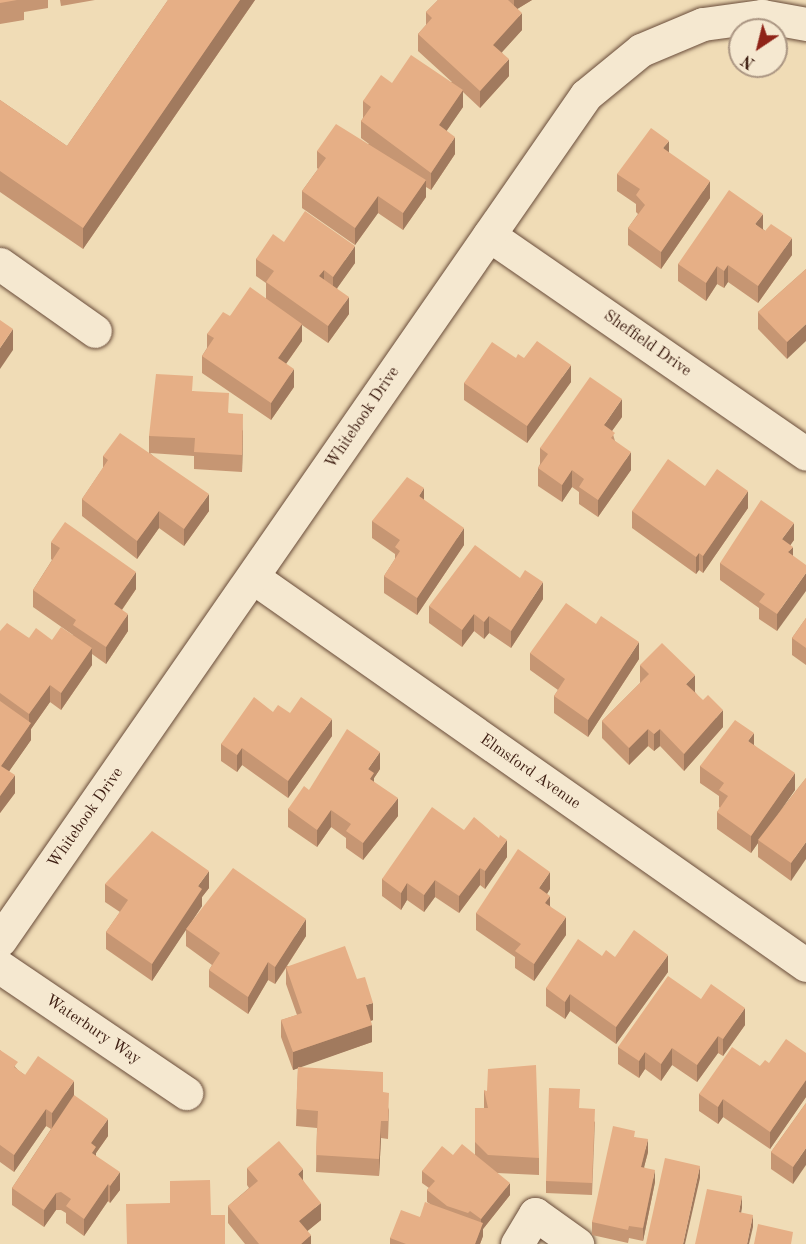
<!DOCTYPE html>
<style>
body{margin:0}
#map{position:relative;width:806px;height:1244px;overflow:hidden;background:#f0dcb6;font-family:"Old Standard TT",serif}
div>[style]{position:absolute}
.roads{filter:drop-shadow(0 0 2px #694c3a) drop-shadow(0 0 2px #694c3a)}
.minor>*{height:33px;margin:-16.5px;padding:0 16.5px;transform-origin:16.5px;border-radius:16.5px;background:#f5e8d0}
.wall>*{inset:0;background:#c69673}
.shaded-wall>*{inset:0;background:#a17a5e}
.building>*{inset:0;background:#e6af86}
span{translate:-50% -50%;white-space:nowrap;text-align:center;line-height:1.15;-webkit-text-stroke:6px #f5e8d0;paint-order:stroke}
.street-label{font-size:16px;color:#3c1c10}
.north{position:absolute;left:728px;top:18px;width:60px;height:60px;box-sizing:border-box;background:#f5e8d0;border:2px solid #ab9683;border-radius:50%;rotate:215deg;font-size:16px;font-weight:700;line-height:24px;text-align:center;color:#3c1c10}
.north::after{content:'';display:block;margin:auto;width:21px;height:27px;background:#8f2418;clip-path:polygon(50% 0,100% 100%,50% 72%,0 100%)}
</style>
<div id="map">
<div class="roads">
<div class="minor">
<i style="left:489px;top:235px;width:385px;rotate:34.6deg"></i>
<i style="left:0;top:264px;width:116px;rotate:35.2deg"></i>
<i style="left:254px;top:578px;width:674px;rotate:35.03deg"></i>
<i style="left:0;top:940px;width:1028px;rotate:-55.26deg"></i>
<i style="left:586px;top:95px;width:71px;rotate:-39.3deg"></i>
<i style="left:641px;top:50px;width:67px;rotate:-22.8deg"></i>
<i style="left:703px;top:24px;width:60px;rotate:-7.7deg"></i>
<i style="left:762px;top:16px;width:45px;rotate:10.3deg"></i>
<i style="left:0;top:967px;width:225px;rotate:34.1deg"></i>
<i style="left:517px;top:1244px;width:35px;rotate:-59deg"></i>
<i style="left:535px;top:1214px;width:52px;rotate:35.5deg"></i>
</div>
</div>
<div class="wall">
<i style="clip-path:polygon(0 0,48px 0,48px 8px,24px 12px,24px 20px,0 24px)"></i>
<i style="clip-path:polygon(60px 0,95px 0,61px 6px)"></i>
<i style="clip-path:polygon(168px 0,255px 0,83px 249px,0 192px,0 100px,67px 146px)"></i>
<i style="clip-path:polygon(438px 0,532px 0,517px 9px,522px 30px,502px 52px,509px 76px,480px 108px,463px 92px,463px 107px,446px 131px,455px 154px,431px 190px,426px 187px,426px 197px,403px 230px,378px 213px,355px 245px,302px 208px,302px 191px,318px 169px,317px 168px,317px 151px,369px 144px,361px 138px,361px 121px,363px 118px,363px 101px,392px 83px,452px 82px,418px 51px,418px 34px,426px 25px,426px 12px)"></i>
<i style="clip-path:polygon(669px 153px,710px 198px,661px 269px,628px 245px,628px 228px,638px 214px,636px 212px,636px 204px,617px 191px,617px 174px)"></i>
<i style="clip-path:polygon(763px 229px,792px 255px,758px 303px,728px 282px,724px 288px,717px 284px,706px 301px,678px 281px,678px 264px)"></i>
<i style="clip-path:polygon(284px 242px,355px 263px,337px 288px,349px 314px,328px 343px,302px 325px,302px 341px,286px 364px,294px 387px,271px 420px,202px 373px,202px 356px,207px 348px,207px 334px,230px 316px,266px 298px,266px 283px,256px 276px,256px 259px)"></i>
<i style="clip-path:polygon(806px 269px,787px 359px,758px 329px,758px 312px)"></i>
<i style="clip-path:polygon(516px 358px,524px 358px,571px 382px,527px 443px,464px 400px,464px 383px)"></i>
<i style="clip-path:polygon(193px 391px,229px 413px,243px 431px,242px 472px,194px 469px,194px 456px,150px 453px,209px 511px,184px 546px,159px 528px,137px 559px,82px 516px,82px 499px,103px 468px,103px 456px,149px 453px,149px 436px)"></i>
<i style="clip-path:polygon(622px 417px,612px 431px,615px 441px,631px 470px,598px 517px,579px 504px,579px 492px,572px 487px,562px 502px,538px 486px,538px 468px,540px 464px,540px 448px)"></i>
<i style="clip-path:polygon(705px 486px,748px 508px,703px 573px,699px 570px,696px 574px,632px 528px,632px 511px)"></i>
<i style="clip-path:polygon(424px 500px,464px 545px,417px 615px,384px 593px,384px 576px,395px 559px,395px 554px,372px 538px,372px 521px)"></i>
<i style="clip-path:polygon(794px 540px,790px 545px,777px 631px,759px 619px,759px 608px,720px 580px,720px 563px)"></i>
<i style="clip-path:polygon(51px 542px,136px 589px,122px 610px,128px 631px,106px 664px,92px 654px,92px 665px,61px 710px,50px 702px,31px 729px,31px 740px,9px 771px,15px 793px,0 813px,0 631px,29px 638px,52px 640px,73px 635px,33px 607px,33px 590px,52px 560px,51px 559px)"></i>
<i style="clip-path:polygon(543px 599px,511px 648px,489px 633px,484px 639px,474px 631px,462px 647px,429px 623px,429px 606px)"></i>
<i style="clip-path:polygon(806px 618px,806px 665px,792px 655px,792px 638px)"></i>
<i style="clip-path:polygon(530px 653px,639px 659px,588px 737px,554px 713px,554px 696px,558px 690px,530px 670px)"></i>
<i style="clip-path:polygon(640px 665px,695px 692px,723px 727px,684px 771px,660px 746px,654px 751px,648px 746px,629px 765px,602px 738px,602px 721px,640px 683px)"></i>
<i style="clip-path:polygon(273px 712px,290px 713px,332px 736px,288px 798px,242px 765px,237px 772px,221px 761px,221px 744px)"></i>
<i style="clip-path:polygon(754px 745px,795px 790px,781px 810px,806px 778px,791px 881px,758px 857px,758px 843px,751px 853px,717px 829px,717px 812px,720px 808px,719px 807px,719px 796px,700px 783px,700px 766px)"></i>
<i style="clip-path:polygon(380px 769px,374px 778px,374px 782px,398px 816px,363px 860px,346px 848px,346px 838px,331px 827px,317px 847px,288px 827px,288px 809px,309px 790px)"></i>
<i style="clip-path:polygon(464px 830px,507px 857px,485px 889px,480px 885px,459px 913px,435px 897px,424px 912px,407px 900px,401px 910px,382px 896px,382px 879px)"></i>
<i style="clip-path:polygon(105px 884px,209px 888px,202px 897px,202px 906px,187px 929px,306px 936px,287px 966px,357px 979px,373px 1020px,371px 1021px,372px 1042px,299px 1067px,383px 1092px,389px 1110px,388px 1139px,381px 1138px,379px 1176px,316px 1172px,317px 1128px,296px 1126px,298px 1068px,293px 1070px,281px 1037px,281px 1020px,297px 1015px,286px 984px,286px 968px,275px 984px,268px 980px,248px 1014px,209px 987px,209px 970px,212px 965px,186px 946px,186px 929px,152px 981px,106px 949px,106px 932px,120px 912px,105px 902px)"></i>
<i style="clip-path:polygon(550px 889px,547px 894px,550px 906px,566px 935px,534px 981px,515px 968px,515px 957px,476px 930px,476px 913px)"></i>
<i style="clip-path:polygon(602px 956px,615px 957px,668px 972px,616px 1044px,570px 1011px,565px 1019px,546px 1006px,546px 988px)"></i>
<i style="clip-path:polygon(701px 999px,745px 1025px,723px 1056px,718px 1053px,697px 1082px,672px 1065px,661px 1081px,645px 1069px,639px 1078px,618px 1064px,618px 1047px)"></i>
<i style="clip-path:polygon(0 1050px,18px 1070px,25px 1075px,74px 1096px,108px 1136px,96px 1153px,96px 1156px,120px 1190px,110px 1203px,108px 1201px,84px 1236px,66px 1223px,66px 1213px,61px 1210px,56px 1210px,44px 1227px,12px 1205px,12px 1188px,51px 1129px,46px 1126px,14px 1172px,0 1162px)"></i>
<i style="clip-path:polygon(806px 1053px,806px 1097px,770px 1149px,723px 1117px,718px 1124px,699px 1111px,699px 1094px,760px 1066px)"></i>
<i style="clip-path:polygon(484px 1090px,539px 1158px,539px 1175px,497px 1173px,510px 1195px,483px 1229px,483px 1236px,480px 1244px,390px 1244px,390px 1238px,420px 1217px,430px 1204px,427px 1202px,427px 1190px,429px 1188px,422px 1183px,422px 1171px,453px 1155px,475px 1155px,475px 1108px,484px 1108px)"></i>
<i style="clip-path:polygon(806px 1103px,793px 1184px,771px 1169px,771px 1152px)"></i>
<i style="clip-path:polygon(595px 1121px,592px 1195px,546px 1193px,546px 1181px)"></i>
<i style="clip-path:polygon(635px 1137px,648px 1152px,644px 1167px,655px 1182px,643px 1241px,629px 1238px,628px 1243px,592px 1235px,592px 1222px)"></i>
<i style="clip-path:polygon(247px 1168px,303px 1180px,321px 1220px,307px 1231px,311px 1244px,245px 1244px,228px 1223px,228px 1206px,249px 1188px,247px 1185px)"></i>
</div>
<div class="shaded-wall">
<i style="clip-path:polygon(240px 0,255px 0,83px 249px,83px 228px)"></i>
<i style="clip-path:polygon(514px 0,532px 0,514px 11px)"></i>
<i style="clip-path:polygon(522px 13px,522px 30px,493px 62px,493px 45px)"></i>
<i style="clip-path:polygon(509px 59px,509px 76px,480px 108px,480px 91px)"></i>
<i style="clip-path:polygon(463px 90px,463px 107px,439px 142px,439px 125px)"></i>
<i style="clip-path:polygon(455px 137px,455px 154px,431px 190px,431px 173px)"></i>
<i style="clip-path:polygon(669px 141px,669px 158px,663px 148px)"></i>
<i style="clip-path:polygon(426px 180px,426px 197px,403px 230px,403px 213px)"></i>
<i style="clip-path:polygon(710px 181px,710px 198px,661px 269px,661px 252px)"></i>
<i style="clip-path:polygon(378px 196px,378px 213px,355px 245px,355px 228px)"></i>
<i style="clip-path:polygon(763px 214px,763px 231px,755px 224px)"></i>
<i style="clip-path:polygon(792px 238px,792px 255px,758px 303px,758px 286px)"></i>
<i style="clip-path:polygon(355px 246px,355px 263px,333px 294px,333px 277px)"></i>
<i style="clip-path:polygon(728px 265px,728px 282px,724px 288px,724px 271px)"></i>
<i style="clip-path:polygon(717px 266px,717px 284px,706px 301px,706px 283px)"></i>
<i style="clip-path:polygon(324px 270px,324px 288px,319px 276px)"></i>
<i style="clip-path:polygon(349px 297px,349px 314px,328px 343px,328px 326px)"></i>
<i style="clip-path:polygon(302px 324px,302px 341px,278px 375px,278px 358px)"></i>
<i style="clip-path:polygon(806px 324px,806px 341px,787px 359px,787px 342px)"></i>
<i style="clip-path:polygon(13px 329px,13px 350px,0 369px,0 348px)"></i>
<i style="clip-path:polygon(571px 365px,571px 382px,527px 443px,527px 426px)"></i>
<i style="clip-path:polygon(294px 369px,294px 387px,271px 420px,271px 403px)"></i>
<i style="clip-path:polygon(622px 399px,622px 417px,604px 442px,604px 425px)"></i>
<i style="clip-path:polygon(243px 414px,243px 431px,242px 472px,242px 455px)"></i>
<i style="clip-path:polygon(631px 452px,631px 470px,598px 517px,598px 500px)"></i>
<i style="clip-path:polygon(572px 470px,572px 487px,562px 502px,562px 485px)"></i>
<i style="clip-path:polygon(424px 488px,424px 505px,419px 496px)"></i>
<i style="clip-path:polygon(748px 491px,748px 508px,703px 573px,703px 556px)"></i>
<i style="clip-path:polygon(209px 494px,209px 511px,184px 546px,184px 529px)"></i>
<i style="clip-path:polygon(159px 511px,159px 528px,137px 559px,137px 541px)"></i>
<i style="clip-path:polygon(794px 523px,794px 540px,782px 557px,782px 539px)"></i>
<i style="clip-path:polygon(464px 528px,464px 545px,417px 615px,417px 598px)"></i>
<i style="clip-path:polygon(793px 547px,793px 564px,788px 552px)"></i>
<i style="clip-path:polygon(699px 553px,699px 570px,696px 574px,696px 557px)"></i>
<i style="clip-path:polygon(136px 572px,136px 589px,114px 621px,114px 604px)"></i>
<i style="clip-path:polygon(806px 573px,806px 591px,777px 631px,777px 614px)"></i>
<i style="clip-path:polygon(543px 582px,543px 599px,511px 648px,511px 631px)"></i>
<i style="clip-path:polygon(128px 614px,128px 631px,106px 664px,106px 647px)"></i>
<i style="clip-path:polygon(474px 614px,474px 631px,462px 647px,462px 630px)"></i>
<i style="clip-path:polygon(489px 616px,489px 633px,484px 639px,484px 622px)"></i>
<i style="clip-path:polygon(639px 642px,639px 659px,588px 737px,588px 720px)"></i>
<i style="clip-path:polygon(92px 648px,92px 665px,61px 710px,61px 693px)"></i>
<i style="clip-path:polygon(695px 675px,695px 692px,686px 702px,686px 684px)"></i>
<i style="clip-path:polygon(50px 685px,50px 702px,31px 729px,31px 740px,1px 783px,1px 766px,29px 726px,29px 714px)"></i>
<i style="clip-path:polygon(723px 710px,723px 727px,684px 771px,684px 754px)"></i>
<i style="clip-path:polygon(332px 719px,332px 736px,288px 798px,288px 781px)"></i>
<i style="clip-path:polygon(648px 729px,648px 746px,629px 765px,629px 748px)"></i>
<i style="clip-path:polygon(660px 729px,660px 746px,654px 751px,654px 734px)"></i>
<i style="clip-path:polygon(754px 733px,754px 750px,748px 741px)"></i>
<i style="clip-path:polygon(242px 748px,242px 765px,237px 772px,237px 755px)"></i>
<i style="clip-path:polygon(380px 752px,380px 769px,374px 778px,374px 790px,370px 796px,368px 769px)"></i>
<i style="clip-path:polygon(795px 773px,795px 790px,759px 841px,758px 840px,758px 843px,751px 853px,751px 836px)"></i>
<i style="clip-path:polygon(15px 775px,15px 793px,0 813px,0 796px)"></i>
<i style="clip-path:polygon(398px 798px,398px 816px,363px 860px,363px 843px)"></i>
<i style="clip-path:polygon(331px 810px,331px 827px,317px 847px,317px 830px)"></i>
<i style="clip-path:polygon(507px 840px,507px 857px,485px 889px,485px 871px)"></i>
<i style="clip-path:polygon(806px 842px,806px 859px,791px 881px,791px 863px)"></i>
<i style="clip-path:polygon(480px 868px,480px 885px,459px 913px,459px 896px)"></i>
<i style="clip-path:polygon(209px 871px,209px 888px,202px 897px,202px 906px,152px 981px,152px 964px,198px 886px)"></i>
<i style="clip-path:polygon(550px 872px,550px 889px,539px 906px,539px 888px)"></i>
<i style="clip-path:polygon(435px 880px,435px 897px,424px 912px,424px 895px)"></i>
<i style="clip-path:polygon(407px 883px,407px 900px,401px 910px,401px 893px)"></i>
<i style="clip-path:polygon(550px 896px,550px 913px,545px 903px)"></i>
<i style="clip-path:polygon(566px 917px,566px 935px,534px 981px,534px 964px)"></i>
<i style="clip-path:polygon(306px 919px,306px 936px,275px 984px,275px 967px)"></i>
<i style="clip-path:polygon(668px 955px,668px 972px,616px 1044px,616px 1027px)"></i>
<i style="clip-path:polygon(268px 962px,268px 980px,248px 1014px,248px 997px)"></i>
<i style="clip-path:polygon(570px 994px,570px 1011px,565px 1019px,565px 1002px)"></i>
<i style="clip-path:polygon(373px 1003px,373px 1020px,366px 1022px,366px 1005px)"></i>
<i style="clip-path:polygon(745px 1008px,745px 1025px,723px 1056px,723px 1039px)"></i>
<i style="clip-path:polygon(372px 1025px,372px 1042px,293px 1070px,293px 1052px)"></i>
<i style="clip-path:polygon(718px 1036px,718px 1053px,697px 1082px,697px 1065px)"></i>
<i style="clip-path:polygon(672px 1048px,672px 1065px,661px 1081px,661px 1064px)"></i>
<i style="clip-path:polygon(645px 1052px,645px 1069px,639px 1078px,639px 1061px)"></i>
<i style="clip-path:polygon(806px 1080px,806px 1097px,770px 1149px,770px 1132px)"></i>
<i style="clip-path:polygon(74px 1081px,74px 1098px,52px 1130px,52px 1113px)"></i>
<i style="clip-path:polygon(723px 1099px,723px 1117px,718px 1124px,718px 1107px)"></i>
<i style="clip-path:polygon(46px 1109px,46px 1126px,14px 1172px,14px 1155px)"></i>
<i style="clip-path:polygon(108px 1119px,108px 1136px,96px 1153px,96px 1164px,92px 1170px,91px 1143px)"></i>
<i style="clip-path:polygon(381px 1121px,381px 1138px,379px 1176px,379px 1159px)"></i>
<i style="clip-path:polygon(648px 1139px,648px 1152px,641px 1179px,641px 1167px)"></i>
<i style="clip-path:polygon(806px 1148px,806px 1165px,793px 1184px,793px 1167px)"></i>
<i style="clip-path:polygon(700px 1166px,700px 1178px,685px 1244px,683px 1244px)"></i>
<i style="clip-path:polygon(303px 1169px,303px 1187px,298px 1174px)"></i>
<i style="clip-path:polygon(655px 1170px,655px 1182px,643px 1241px,643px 1228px)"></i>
<i style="clip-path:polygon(120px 1172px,120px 1190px,110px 1203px,110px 1186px)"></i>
<i style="clip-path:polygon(510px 1183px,510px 1195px,483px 1229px,483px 1236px,480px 1244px,475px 1244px,481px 1228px,481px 1219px)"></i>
<i style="clip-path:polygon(108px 1184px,108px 1201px,84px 1236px,84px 1219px)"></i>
<i style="clip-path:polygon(56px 1193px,56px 1210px,44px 1227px,44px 1210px)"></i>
<i style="clip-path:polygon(742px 1196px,742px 1208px,739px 1224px,739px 1212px)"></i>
<i style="clip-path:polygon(321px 1203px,321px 1220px,299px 1238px,299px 1221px)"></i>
<i style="clip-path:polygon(753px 1215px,753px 1227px,749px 1244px,747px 1244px)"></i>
<i style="clip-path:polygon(311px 1235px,311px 1244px,301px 1244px)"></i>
</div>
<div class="building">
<i style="clip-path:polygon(0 0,17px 0,0 3px)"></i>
<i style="clip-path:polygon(168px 0,240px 0,83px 228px,0 171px,0 100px,67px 146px)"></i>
<i style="clip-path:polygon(438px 0,508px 0,522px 13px,493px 45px,509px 59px,480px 91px,418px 34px,432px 18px,426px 12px)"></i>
<i style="clip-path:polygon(411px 55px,463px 90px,439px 125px,455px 137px,431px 173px,361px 121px,371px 107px,363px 101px,381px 75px,392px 83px)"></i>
<i style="clip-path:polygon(336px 124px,426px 180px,403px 213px,378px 196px,355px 228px,302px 191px,326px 158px,317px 151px)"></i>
<i style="clip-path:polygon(651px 128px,669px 141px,663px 148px,710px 181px,661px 252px,628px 228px,645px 205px,636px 195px,640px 189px,617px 174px)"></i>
<i style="clip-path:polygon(729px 190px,763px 214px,755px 224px,765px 231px,771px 224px,792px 238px,758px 286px,728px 265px,724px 271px,717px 266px,706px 283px,678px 264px)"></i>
<i style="clip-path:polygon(305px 211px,355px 246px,333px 277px,324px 270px,319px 276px,349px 297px,328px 326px,266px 282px,274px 271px,256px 259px,273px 234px,284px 242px)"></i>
<i style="clip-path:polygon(806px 269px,806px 324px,787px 342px,758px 312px)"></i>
<i style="clip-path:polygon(250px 287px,302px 324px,278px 358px,294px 369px,271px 403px,202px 356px,214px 338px,207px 334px,223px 312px,230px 316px)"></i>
<i style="clip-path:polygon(0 320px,13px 329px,0 348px)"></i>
<i style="clip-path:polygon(537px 341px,571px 365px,527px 426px,464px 383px,492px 342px,516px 358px,518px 354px,524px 358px)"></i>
<i style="clip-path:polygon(156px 374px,193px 376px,192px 391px,229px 393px,228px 413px,243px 414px,242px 455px,194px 452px,195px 438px,149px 436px)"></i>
<i style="clip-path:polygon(590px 377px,622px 399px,604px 425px,615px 433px,611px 438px,631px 452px,598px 500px,579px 487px,584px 479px,572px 470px,562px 485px,538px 468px,548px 454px,540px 448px)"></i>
<i style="clip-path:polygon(120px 433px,209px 494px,184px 529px,159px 511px,137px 541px,82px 499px,108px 460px,103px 456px)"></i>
<i style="clip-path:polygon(668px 459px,705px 486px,717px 469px,748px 491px,703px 556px,699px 553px,696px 557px,632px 511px)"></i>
<i style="clip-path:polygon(407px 477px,424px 488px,419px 496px,464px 528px,417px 598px,384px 576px,400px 551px,395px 547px,400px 540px,372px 521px)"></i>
<i style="clip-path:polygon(761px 500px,794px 523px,782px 539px,793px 547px,788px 552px,806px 565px,806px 573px,777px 614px,759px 602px,765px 594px,720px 563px)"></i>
<i style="clip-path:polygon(65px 522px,136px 572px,114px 604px,128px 614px,106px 647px,73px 625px,76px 620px,33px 590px,60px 548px,51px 542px)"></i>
<i style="clip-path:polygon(475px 545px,520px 578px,525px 570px,543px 582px,511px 631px,489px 616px,484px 622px,474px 614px,462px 630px,429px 606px)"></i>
<i style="clip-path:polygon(566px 603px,596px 624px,601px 616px,639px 642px,588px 720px,554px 696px,565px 679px,530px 653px)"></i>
<i style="clip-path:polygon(806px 618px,806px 648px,792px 638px)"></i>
<i style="clip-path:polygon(7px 623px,29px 638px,36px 628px,52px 640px,61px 627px,92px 648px,61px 693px,50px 685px,29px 714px,0 693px,0 631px)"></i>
<i style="clip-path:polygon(662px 643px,695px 675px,686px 684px,703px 700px,708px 695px,723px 710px,684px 754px,660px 729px,654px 734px,648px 729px,629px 748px,602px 721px,649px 674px,640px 665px)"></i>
<i style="clip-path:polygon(254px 697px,273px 712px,278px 705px,290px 713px,301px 697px,332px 719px,288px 781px,242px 748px,237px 755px,221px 744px)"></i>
<i style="clip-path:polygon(0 701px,31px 723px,1px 766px,15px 775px,0 796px)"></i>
<i style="clip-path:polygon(735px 720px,754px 733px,748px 741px,795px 773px,751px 836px,717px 812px,728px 796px,719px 790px,724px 783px,700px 766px)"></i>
<i style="clip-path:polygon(347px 729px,380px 752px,368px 769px,374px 773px,370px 779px,398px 798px,363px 843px,346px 831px,351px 824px,331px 810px,317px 830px,288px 809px,304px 786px,309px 790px)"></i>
<i style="clip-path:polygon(806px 778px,806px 842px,791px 863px,758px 840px)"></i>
<i style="clip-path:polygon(432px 807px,464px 830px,474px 817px,499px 838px,500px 835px,507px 840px,485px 871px,480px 868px,459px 896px,435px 880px,424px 895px,407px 883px,401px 893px,382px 879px)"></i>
<i style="clip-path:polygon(152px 831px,209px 871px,198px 886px,202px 889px,152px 964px,106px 932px,128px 900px,105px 884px)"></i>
<i style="clip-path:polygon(518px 849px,550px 872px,539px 888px,550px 896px,545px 903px,566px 917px,534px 964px,515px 951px,521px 944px,476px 913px)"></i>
<i style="clip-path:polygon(233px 868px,306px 919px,275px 967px,268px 962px,248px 997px,209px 970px,220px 953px,186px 929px)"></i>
<i style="clip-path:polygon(634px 930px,668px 955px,616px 1027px,570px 994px,565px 1002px,546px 988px,578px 939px,602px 956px,606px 950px,615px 957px)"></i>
<i style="clip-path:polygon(345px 946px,357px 979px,365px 977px,373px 1003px,366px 1005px,372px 1025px,293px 1052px,281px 1020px,302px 1013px,286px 967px)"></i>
<i style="clip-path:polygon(668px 976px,701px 999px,711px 984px,745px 1008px,723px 1039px,718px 1036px,697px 1065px,672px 1048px,661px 1064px,645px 1052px,639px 1061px,618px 1047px)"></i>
<i style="clip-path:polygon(786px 1039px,806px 1053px,806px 1080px,770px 1132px,723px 1099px,718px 1107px,699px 1094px,732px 1047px,760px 1066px,765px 1060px,769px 1063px)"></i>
<i style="clip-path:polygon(0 1050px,18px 1062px,14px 1067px,25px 1075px,38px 1056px,74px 1081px,52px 1113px,46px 1109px,14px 1155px,0 1145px)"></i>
<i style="clip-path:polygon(536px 1065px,539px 1158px,488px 1155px,475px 1142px,475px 1108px,488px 1108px,484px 1090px,487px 1091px,488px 1069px)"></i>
<i style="clip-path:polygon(298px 1067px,383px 1072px,383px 1092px,389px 1093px,388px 1121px,381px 1121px,379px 1159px,316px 1155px,318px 1111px,296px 1109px)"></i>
<i style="clip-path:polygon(549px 1088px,580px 1089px,579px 1108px,595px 1109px,592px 1183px,546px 1181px)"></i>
<i style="clip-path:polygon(74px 1095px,108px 1119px,91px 1143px,96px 1147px,92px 1153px,120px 1172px,110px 1186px,108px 1184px,84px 1219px,66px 1206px,71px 1199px,61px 1192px,56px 1193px,44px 1210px,12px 1188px)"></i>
<i style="clip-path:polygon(806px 1103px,806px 1148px,793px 1167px,771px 1152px)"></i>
<i style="clip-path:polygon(613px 1126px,635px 1131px,634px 1137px,648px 1139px,641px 1167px,655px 1170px,643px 1228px,629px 1226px,628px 1230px,592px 1222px)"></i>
<i style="clip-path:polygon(279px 1141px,303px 1169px,298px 1174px,321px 1203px,299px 1221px,311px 1235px,301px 1244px,259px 1244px,228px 1206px,258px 1181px,247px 1168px)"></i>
<i style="clip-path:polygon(462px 1144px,510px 1183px,481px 1219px,470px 1211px,468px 1213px,447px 1206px,427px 1190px,435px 1181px,422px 1171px,442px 1146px,453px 1155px)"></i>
<i style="clip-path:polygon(665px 1158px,700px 1166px,683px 1244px,646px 1244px)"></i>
<i style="clip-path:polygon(210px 1180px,211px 1215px,225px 1215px,225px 1244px,127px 1244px,126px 1204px,170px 1203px,170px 1181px)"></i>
<i style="clip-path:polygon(707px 1189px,742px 1196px,739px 1212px,753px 1215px,747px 1244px,695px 1244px)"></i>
<i style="clip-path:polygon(425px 1202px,483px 1223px,475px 1244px,406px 1244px,390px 1238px,401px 1210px,420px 1217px)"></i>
<i style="clip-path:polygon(758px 1224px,793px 1232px,791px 1244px,754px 1244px)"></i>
</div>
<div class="street-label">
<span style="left:647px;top:344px;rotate:35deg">Sheffield Drive</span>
<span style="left:363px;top:418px;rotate:-56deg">Whitebook Drive</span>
<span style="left:530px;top:772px;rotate:35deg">Elmsford Avenue</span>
<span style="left:86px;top:818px;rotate:-55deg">Whitebook Drive</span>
<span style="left:93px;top:1030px;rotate:34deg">Waterbury Way</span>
</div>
<div class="north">N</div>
</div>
